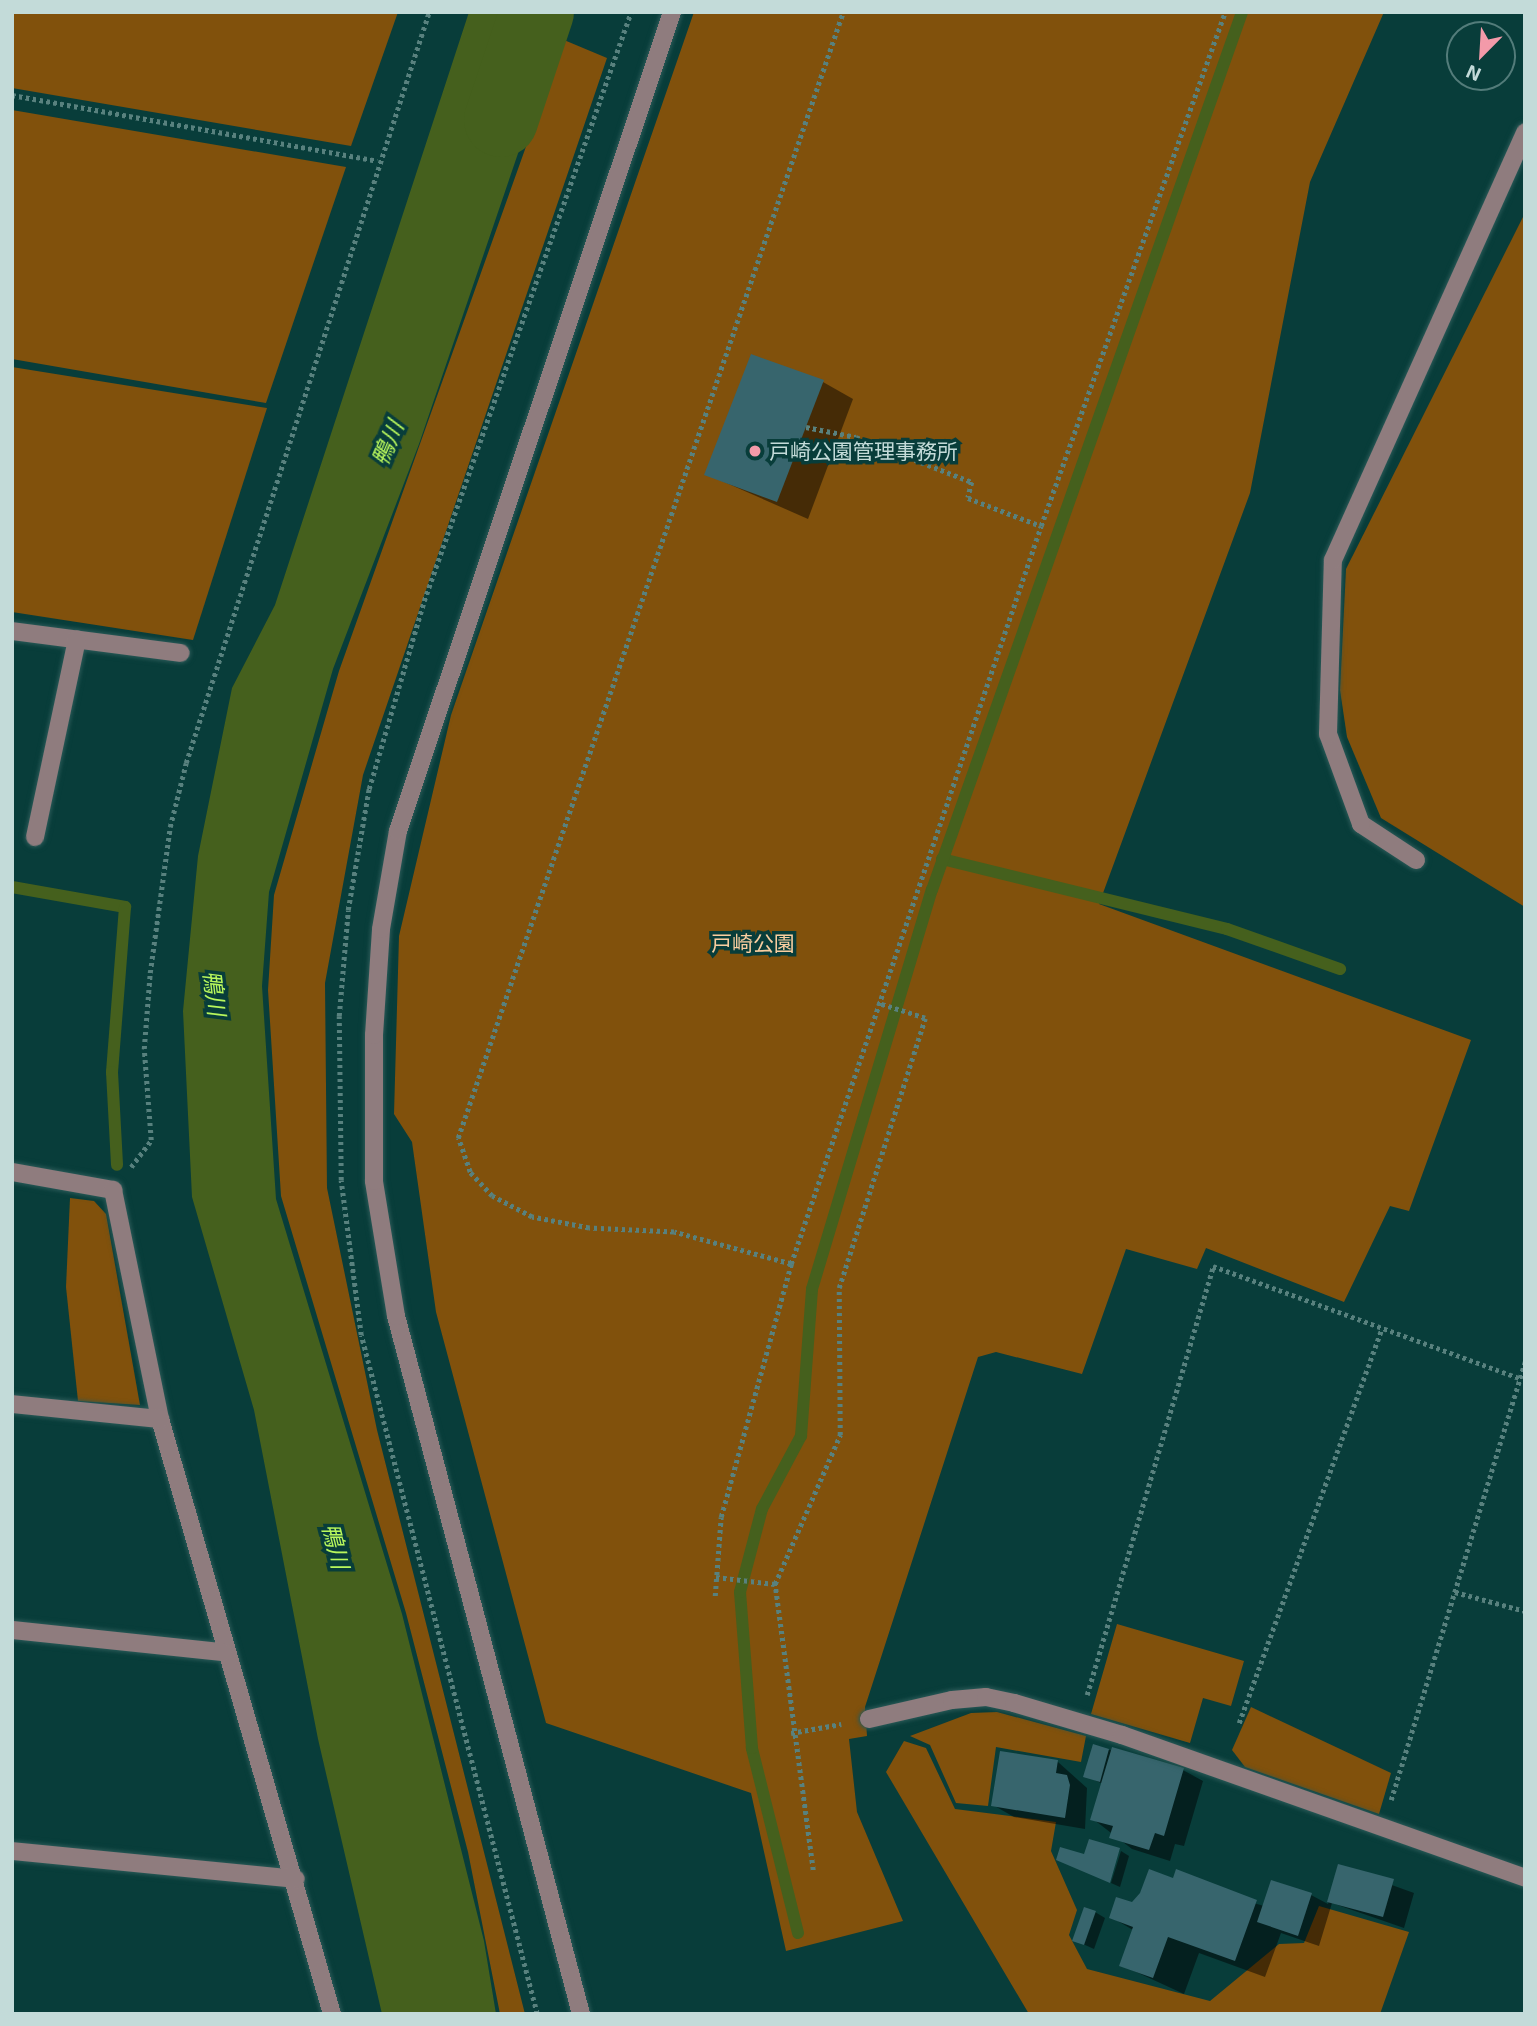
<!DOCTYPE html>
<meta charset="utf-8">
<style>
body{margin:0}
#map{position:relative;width:1537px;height:2026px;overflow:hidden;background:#083d3a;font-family:"Exo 2","Noto Sans JP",sans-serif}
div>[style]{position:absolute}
.green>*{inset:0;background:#81510c}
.water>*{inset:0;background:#45601d}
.shadow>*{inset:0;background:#0007}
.stream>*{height:12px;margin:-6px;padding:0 6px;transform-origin:6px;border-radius:6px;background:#45601d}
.river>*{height:74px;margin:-37px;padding:0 37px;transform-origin:37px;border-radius:37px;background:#45601d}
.building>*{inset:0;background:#37656d}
.path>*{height:4.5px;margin-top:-2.25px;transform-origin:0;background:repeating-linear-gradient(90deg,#58817e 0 3.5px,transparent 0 7px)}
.roads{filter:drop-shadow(0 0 2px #2a5957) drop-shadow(0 0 2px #2a5957)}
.minor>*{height:18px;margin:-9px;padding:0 9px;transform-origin:9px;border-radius:9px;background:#8f7c7e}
.dots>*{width:19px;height:19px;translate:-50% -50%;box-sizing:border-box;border:4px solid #083d3a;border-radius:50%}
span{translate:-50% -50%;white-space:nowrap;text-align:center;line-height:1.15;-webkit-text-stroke:7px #083d3a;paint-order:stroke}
.poi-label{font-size:21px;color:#c3dbd9}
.left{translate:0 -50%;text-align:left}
.park-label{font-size:21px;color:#f9cea0}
.water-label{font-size:23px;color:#b8f75c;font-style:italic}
.frame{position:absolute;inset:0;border:14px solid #c3dbd9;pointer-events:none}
.north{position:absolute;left:1446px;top:21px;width:70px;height:70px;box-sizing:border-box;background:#083d3a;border:2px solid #537c7a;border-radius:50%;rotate:204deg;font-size:19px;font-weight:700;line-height:28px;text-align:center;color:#c3dbd9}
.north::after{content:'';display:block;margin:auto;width:24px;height:32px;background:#f39aa9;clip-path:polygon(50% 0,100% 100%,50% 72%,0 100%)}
</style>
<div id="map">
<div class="green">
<i style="clip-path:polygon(12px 12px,398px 12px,351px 146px,12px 88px)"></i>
<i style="clip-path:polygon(694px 12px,1384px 12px,1310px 182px,1250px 493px,1099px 904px,1471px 1040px,1409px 1211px,1390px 1206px,1344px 1302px,1206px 1248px,1197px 1269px,1126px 1249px,1082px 1374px,996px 1352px,978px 1357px,865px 1707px,867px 1736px,849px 1739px,857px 1812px,903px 1921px,786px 1951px,751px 1793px,546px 1723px,436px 1312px,412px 1142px,394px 1114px,399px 936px,451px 715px)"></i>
<i style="clip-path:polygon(564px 40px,607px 58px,363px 775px,325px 983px,327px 1188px,377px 1430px,525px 2014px,500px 2014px,468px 1852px,406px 1613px,281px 1196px,268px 990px,274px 895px,339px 671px)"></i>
<i style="clip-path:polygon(12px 110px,346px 167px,266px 403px,12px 359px)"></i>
<i style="clip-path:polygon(1525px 213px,1525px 907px,1381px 818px,1347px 737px,1340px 690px,1346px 569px)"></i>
<i style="clip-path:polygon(12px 367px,267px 408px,193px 640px,12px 612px)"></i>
<i style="clip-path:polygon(70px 1198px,94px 1201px,106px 1214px,140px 1405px,78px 1401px,66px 1287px)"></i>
<i style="clip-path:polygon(1117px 1624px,1244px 1661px,1231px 1706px,1203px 1698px,1190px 1743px,1091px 1714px)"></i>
<i style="clip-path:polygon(1251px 1707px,1391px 1773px,1379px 1814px,1245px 1767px,1232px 1750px)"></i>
<i style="clip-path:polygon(997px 1712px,1086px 1736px,1081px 1762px,996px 1747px,988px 1806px,956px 1803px,930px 1745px,910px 1736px,971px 1713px)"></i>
<i style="clip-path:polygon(904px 1741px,926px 1748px,955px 1809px,1056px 1822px,1051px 1851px,1077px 1910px,1069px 1935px,1087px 1969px,1210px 2001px,1279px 1944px,1304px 1943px,1319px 1906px,1409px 1932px,1380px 2014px,1029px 2014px,886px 1772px)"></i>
</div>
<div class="water">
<i style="clip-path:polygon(469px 12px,502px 12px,558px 36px,419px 444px,333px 669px,269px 892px,262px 986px,276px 1199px,402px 1614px,484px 1941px,496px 2014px,382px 2014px,318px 1739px,254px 1410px,192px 1197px,183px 1011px,198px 856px,232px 688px,275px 605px)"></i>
</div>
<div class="shadow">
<i style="clip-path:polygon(823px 382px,853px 399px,808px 519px,706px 474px)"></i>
<i style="clip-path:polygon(1095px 1746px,1183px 1770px,1203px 1781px,1184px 1846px,1175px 1844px,1170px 1861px,1132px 1849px,1093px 1819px,1103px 1784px,1086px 1776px)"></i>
<i style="clip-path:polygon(1058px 1762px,1087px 1788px,1085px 1829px,1014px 1817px,993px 1805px)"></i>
<i style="clip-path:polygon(1121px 1851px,1129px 1856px,1120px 1887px,1111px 1883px)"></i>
<i style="clip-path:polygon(1339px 1866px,1414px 1893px,1404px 1928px,1332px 1903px,1319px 1946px,1281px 1933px,1265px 1977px,1199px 1953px,1184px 1994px,1121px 1965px,1133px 1930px,1111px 1917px,1174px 1880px,1264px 1906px,1311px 1895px,1328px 1904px)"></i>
<i style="clip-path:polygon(1095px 1912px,1105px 1918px,1094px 1949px,1074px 1940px)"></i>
</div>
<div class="stream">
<i style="left:942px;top:859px;width:293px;rotate:13.8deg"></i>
<i style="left:1227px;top:929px;width:120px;rotate:19.5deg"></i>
<i style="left:12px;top:887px;width:115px;rotate:10deg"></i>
<i style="left:125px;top:907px;width:166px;rotate:94.5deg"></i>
<i style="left:112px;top:1072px;width:93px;rotate:86.9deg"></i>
<i style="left:798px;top:1933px;width:191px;rotate:-104deg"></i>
<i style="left:752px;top:1748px;width:156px;rotate:-94.4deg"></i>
<i style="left:740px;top:1592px;width:86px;rotate:-75.2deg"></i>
<i style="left:762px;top:1509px;width:83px;rotate:-61.9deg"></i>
<i style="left:801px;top:1436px;width:147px;rotate:-85.7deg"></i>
<i style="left:812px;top:1289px;width:417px;rotate:-73.3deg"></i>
<i style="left:932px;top:890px;width:931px;rotate:-70.55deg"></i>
</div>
<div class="river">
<i style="left:501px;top:120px;width:114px;rotate:-71.6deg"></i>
</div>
<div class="building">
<i style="clip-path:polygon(751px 354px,824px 380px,777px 502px,704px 475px)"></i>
<i style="clip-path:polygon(1093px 1744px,1109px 1749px,1100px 1782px,1083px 1777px)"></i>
<i style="clip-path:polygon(1112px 1747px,1184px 1768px,1164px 1836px,1155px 1833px,1149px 1850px,1109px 1838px,1113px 1826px,1090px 1820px)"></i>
<i style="clip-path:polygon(1000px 1751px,1058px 1760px,1056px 1773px,1067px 1775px,1070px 1785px,1065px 1818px,991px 1806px)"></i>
<i style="clip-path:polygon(1089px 1839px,1120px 1848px,1110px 1883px,1056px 1860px,1060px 1847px,1084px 1854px)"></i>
<i style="clip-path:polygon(1338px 1864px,1394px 1879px,1383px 1917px,1327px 1902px)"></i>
<i style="clip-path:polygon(1149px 1869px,1173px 1878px,1176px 1869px,1257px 1900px,1235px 1961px,1168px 1937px,1153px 1978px,1119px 1966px,1133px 1927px,1109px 1918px,1116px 1897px,1132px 1902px,1140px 1893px)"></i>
<i style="clip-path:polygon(1271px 1880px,1312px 1893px,1298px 1936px,1257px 1922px)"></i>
<i style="clip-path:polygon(1084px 1907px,1096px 1911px,1084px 1945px,1072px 1941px)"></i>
</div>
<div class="path">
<i style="left:12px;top:95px;width:371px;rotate:10.2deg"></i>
<i style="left:806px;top:427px;width:51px;rotate:11.3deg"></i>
<i style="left:856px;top:437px;width:124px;rotate:21.2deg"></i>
<i style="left:972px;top:482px;width:16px;rotate:104deg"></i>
<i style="left:968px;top:498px;width:78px;rotate:21deg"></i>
<i style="left:131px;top:1167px;width:34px;rotate:-53deg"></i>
<i style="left:151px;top:1140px;width:91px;rotate:-94.4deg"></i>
<i style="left:144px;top:1049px;width:76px;rotate:-85.5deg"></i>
<i style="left:150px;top:973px;width:147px;rotate:-82.2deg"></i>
<i style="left:170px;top:827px;width:66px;rotate:-76deg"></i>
<i style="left:186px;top:763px;width:789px;rotate:-72.07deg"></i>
<i style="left:791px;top:1264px;width:121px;rotate:-164.7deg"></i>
<i style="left:674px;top:1232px;width:85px;rotate:-177.3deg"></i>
<i style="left:589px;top:1228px;width:58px;rotate:-169.1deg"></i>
<i style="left:532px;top:1217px;width:45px;rotate:-152.3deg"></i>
<i style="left:492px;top:1196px;width:33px;rotate:-133deg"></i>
<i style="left:470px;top:1172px;width:36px;rotate:-109deg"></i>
<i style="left:458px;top:1138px;width:1190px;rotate:-71.12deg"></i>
<i style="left:716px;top:1577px;width:59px;rotate:6.8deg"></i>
<i style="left:1455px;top:1592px;width:73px;rotate:15.2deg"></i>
<i style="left:715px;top:1596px;width:79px;rotate:-85.7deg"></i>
<i style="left:721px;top:1517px;width:263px;rotate:-74.5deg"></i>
<i style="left:791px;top:1264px;width:779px;rotate:-71.29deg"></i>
<i style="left:1041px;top:526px;width:546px;rotate:-70.3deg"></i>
<i style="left:1087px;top:1695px;width:447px;rotate:-73.6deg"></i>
<i style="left:1213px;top:1266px;width:326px;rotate:20.1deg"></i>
<i style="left:1239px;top:1723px;width:419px;rotate:-70.1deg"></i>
<i style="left:791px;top:1733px;width:51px;rotate:-10.2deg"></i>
<i style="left:1391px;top:1800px;width:459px;rotate:-73deg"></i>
<i style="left:813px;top:1870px;width:289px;rotate:-97.6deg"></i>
<i style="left:775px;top:1584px;width:163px;rotate:-66.4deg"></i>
<i style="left:840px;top:1435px;width:147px;rotate:-90.4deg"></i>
<i style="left:839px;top:1288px;width:283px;rotate:-72.3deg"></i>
<i style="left:925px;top:1018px;width:50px;rotate:-162.6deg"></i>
<i style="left:537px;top:2014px;width:701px;rotate:-104.53deg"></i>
<i style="left:361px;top:1335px;width:156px;rotate:-97.4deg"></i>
<i style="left:341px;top:1180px;width:164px;rotate:-90.7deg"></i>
<i style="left:339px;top:1016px;width:106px;rotate:-85.1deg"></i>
<i style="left:348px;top:910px;width:123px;rotate:-80.2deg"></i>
<i style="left:369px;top:789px;width:196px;rotate:-73.7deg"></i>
<i style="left:424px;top:601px;width:624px;rotate:-70.64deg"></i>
</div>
<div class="roads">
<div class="minor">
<i style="left:12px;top:631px;width:170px;rotate:7.4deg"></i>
<i style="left:35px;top:837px;width:202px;rotate:-78deg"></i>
<i style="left:1416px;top:860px;width:66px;rotate:-146.8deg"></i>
<i style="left:1361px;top:824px;width:96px;rotate:-110.1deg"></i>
<i style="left:1328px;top:734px;width:174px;rotate:-88.4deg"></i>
<i style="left:1333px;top:560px;width:469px;rotate:-65.8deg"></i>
<i style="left:12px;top:1172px;width:103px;rotate:10.1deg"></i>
<i style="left:113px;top:1190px;width:234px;rotate:78.4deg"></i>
<i style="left:160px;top:1419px;width:619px;rotate:73.88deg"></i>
<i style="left:12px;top:1404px;width:149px;rotate:5.8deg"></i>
<i style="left:12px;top:1630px;width:212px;rotate:6deg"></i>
<i style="left:869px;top:1719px;width:85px;rotate:-12.9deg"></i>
<i style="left:952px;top:1700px;width:34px;rotate:-5deg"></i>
<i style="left:986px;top:1697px;width:29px;rotate:12deg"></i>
<i style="left:1014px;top:1703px;width:113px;rotate:16.5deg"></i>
<i style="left:1122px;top:1735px;width:428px;rotate:19.5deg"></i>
<i style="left:12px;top:1851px;width:285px;rotate:5.6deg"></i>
<i style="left:581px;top:2014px;width:722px;rotate:-104.84deg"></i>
<i style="left:396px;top:1316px;width:137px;rotate:-99.3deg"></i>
<i style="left:374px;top:1181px;width:146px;rotate:-90deg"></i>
<i style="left:374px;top:1035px;width:106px;rotate:-86.2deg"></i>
<i style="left:381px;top:929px;width:99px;rotate:-80.2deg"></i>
<i style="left:398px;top:831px;width:864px;rotate:-71.5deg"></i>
</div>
</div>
<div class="dots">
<i style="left:755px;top:451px;background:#f39aa9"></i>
</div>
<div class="poi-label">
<span class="left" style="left:769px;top:451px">戸崎公園管理事務所</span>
</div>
<div class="park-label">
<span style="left:753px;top:943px">戸崎公園</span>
</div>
<div class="water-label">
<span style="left:387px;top:443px;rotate:-67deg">鴨川</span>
<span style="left:215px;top:993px;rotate:83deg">鴨川</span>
<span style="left:336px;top:1546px;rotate:76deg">鴨川</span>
</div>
<div class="frame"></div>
<div class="north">N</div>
</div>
